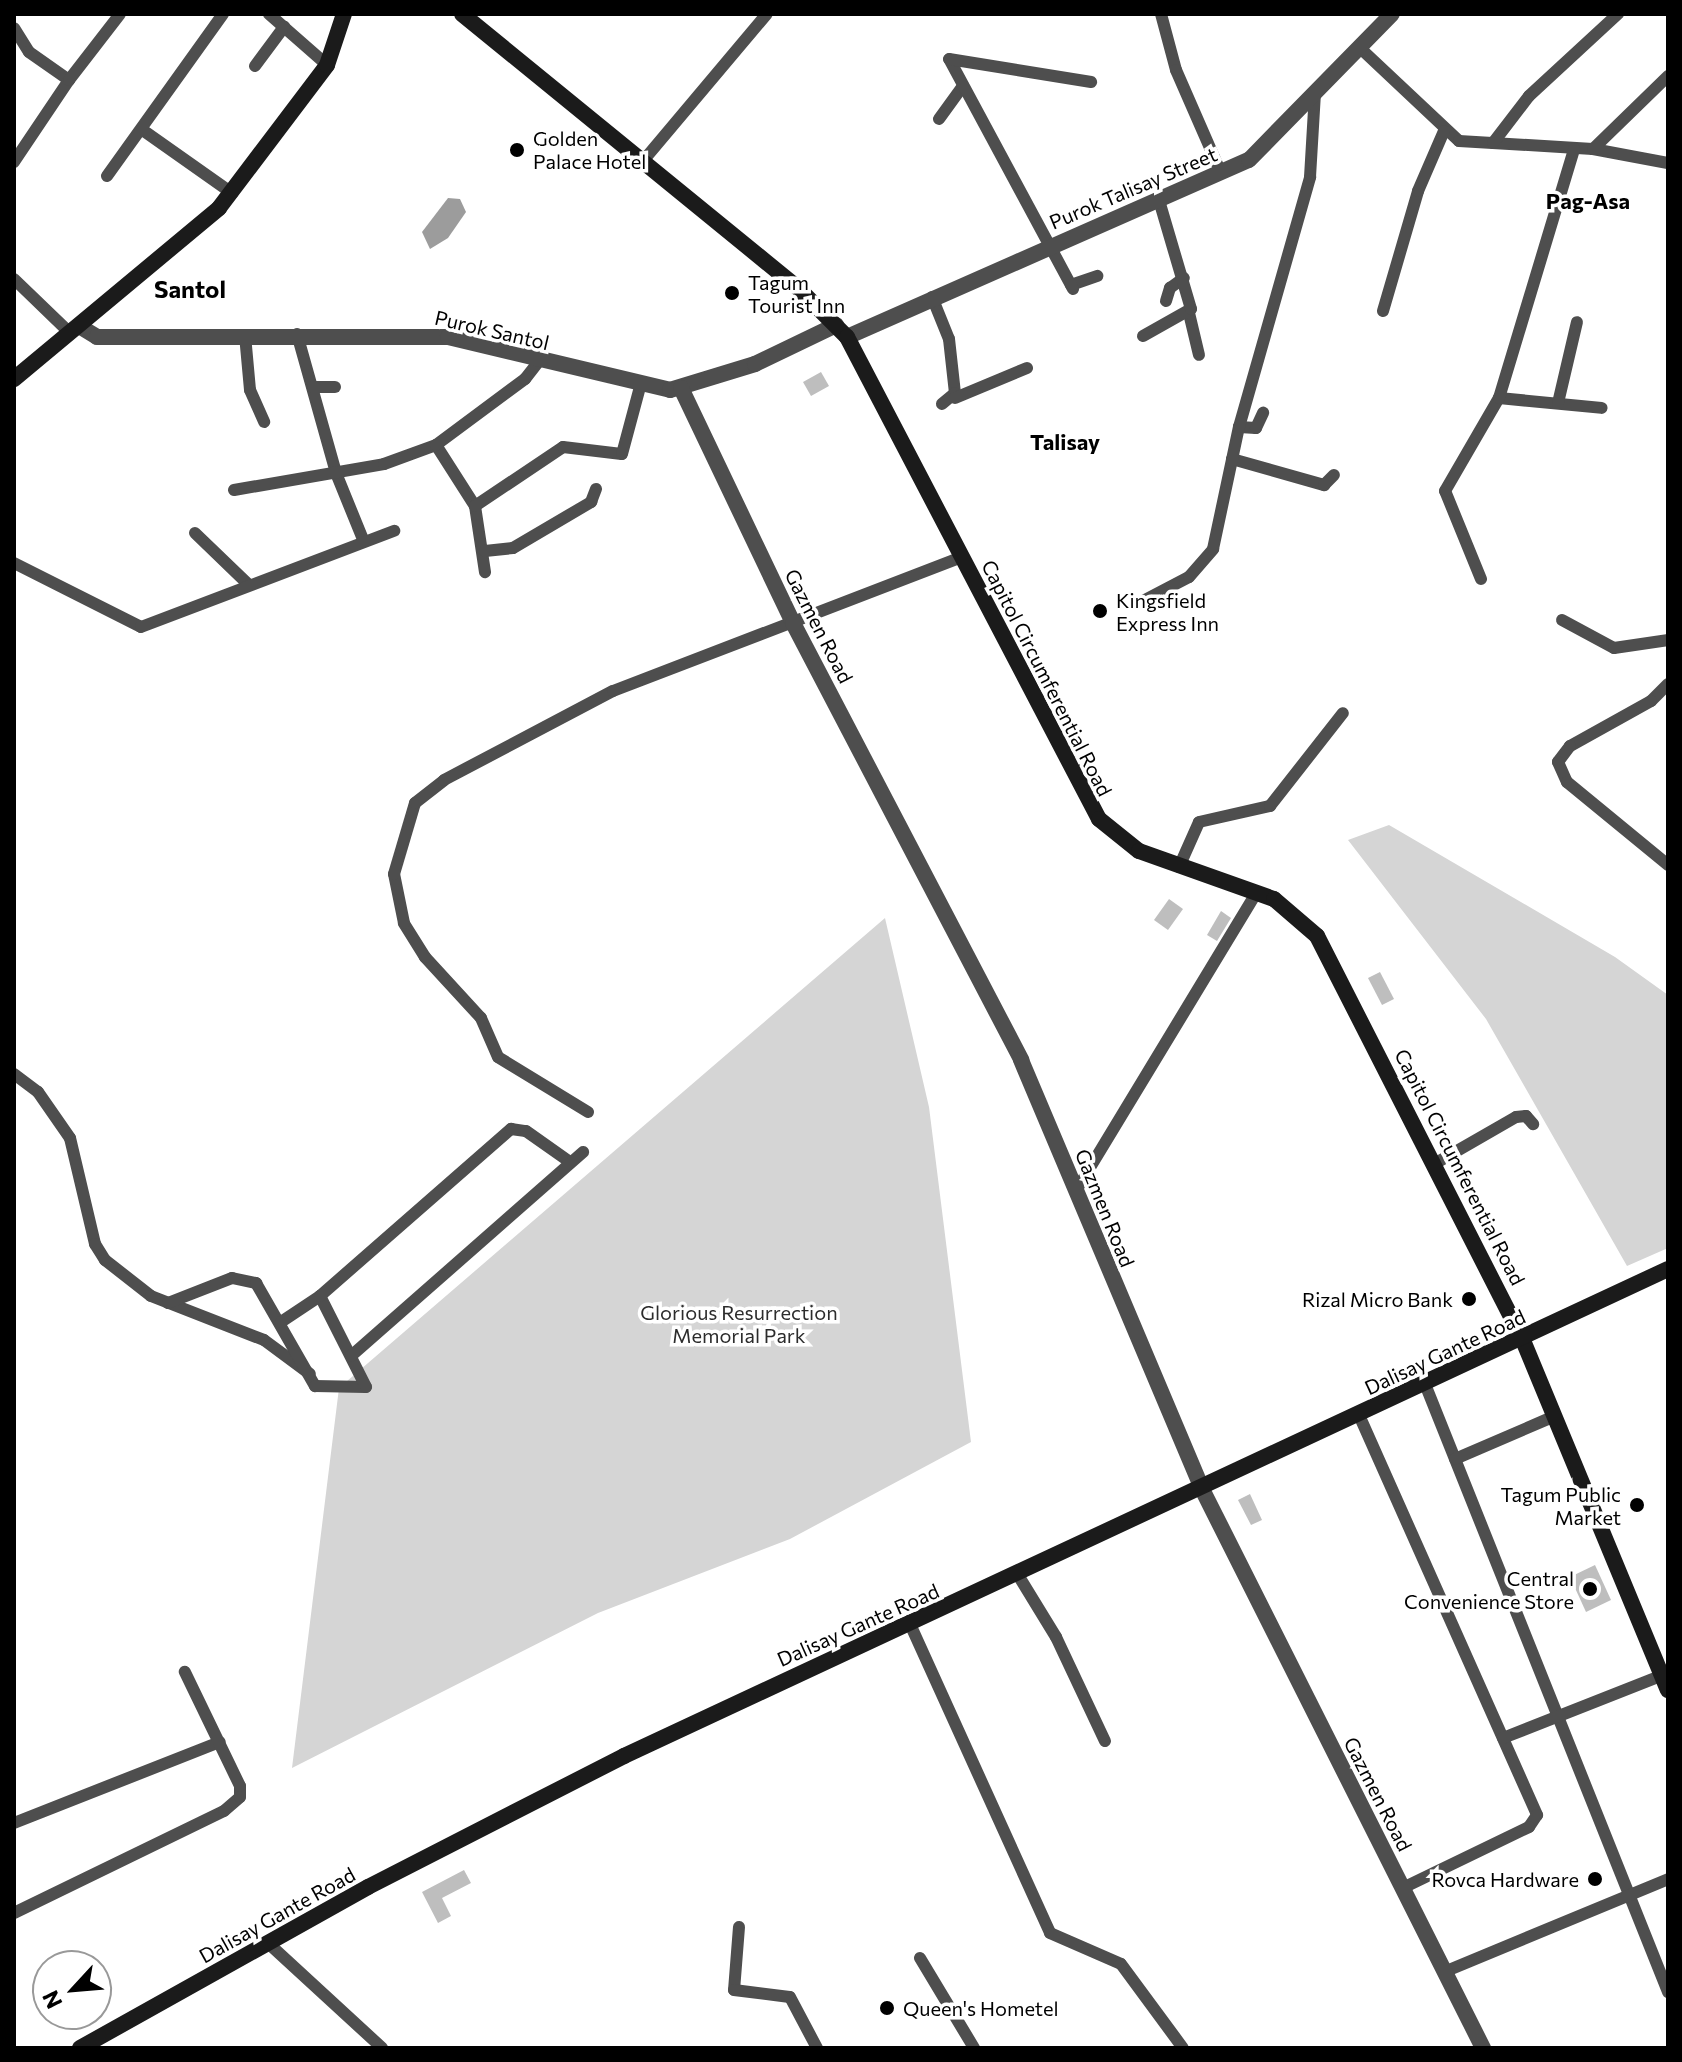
<!DOCTYPE html>
<style>
body{margin:0}
#map{position:relative;width:1682px;height:2062px;overflow:hidden;background:#fff;font-family:Commissioner,sans-serif}
div>[style]{position:absolute}
.green>*{inset:0;background:#d5d5d5}
.water>*{inset:0;background:#9c9c9c}
.building>*{inset:0;background:#bebebe}
.minor>*{height:12px;margin:-6px;padding:0 6px;transform-origin:6px;border-radius:6px;background:#4e4e4e}
.tertiary>*{height:16px;margin:-8px;padding:0 8px;transform-origin:8px;border-radius:8px;background:#4e4e4e}
.secondary>*{height:16px;margin:-8px;padding:0 8px;transform-origin:8px;border-radius:8px;background:#1b1b1b}
.dots>*{width:22px;height:22px;translate:-50% -50%;box-sizing:border-box;border:4px solid #fff;border-radius:50%}
span{translate:-50% -50%;white-space:nowrap;text-align:center;line-height:1.15;-webkit-text-stroke:7px #fff;paint-order:stroke}
.poi-label{font-size:20px;color:#000}
.left{translate:0 -50%;text-align:left}
.right{translate:-100% -50%;text-align:right}
.street-label{font-size:20px;color:#000}
.park-label{font-size:20px;color:#2c2c2c}
.neighbourhood-label{font-size:22px;color:#000;font-weight:700}
.quarter-label{font-size:24px;color:#000;font-weight:700}
.frame{position:absolute;inset:0;border:16px solid #000;pointer-events:none}
.north{position:absolute;left:32px;top:1950px;width:80px;height:80px;box-sizing:border-box;background:#fff;border:2px solid #999;border-radius:50%;rotate:244deg;font-size:22px;font-weight:700;line-height:32px;text-align:center;color:#000}
.north::after{content:'';display:block;margin:auto;width:28px;height:36px;background:#000;clip-path:polygon(50% 0,100% 100%,50% 72%,0 100%)}
</style>
<div id="map">
<div class="green">
<i style="clip-path:polygon(1389px 825px,1615px 957px,1668px 995px,1668px 1248px,1627px 1266px,1486px 1019px,1348px 840px)"></i>
<i style="clip-path:polygon(885px 918px,929px 1107px,971px 1442px,790px 1539px,598px 1613px,292px 1768px,339px 1388px)"></i>
</div>
<div class="water">
<i style="clip-path:polygon(448px 198px,460px 199px,466px 212px,448px 238px,430px 249px,422px 232px)"></i>
</div>
<div class="building">
<i style="clip-path:polygon(821px 372px,829px 386px,811px 396px,803px 382px)"></i>
<i style="clip-path:polygon(1169px 899px,1183px 909px,1168px 930px,1154px 920px)"></i>
<i style="clip-path:polygon(1221px 911px,1231px 918px,1217px 941px,1207px 935px)"></i>
<i style="clip-path:polygon(1380px 972px,1394px 999px,1382px 1005px,1368px 978px)"></i>
<i style="clip-path:polygon(1250px 1494px,1262px 1520px,1251px 1525px,1238px 1500px)"></i>
<i style="clip-path:polygon(1595px 1565px,1611px 1600px,1586px 1612px,1570px 1577px)"></i>
<i style="clip-path:polygon(464px 1870px,471px 1883px,442px 1898px,451px 1916px,438px 1923px,422px 1892px)"></i>
</div>
<div class="minor">
<i style="left:269px;top:14px;width:77px;rotate:41.3deg"></i>
<i style="left:1161px;top:14px;width:58px;rotate:75deg"></i>
<i style="left:1176px;top:70px;width:112px;rotate:66.4deg"></i>
<i style="left:14px;top:28px;width:28px;rotate:58deg"></i>
<i style="left:29px;top:52px;width:49px;rotate:35deg"></i>
<i style="left:69px;top:80px;width:99px;rotate:123.9deg"></i>
<i style="left:1359px;top:47px;width:137px;rotate:43.2deg"></i>
<i style="left:1459px;top:141px;width:134px;rotate:3.4deg"></i>
<i style="left:1593px;top:149px;width:76px;rotate:10.6deg"></i>
<i style="left:255px;top:66px;width:49px;rotate:-53.4deg"></i>
<i style="left:69px;top:80px;width:83px;rotate:-52.3deg"></i>
<i style="left:939px;top:119px;width:41px;rotate:-54deg"></i>
<i style="left:144px;top:131px;width:108px;rotate:35.2deg"></i>
<i style="left:1493px;top:143px;width:59px;rotate:-52.5deg"></i>
<i style="left:1529px;top:96px;width:121px;rotate:-42.7deg"></i>
<i style="left:1593px;top:149px;width:105px;rotate:-44.2deg"></i>
<i style="left:643px;top:161px;width:192px;rotate:-49.9deg"></i>
<i style="left:107px;top:176px;width:199px;rotate:-54.4deg"></i>
<i style="left:14px;top:279px;width:78px;rotate:44deg"></i>
<i style="left:1071px;top:285px;width:28px;rotate:-19deg"></i>
<i style="left:1073px;top:289px;width:261px;rotate:-118.3deg"></i>
<i style="left:949px;top:59px;width:144px;rotate:9.2deg"></i>
<i style="left:932px;top:297px;width:45px;rotate:68deg"></i>
<i style="left:949px;top:339px;width:54px;rotate:83.7deg"></i>
<i style="left:955px;top:393px;width:17px;rotate:140deg"></i>
<i style="left:1166px;top:301px;width:14px;rotate:-73deg"></i>
<i style="left:1170px;top:288px;width:17px;rotate:-36deg"></i>
<i style="left:1383px;top:311px;width:125px;rotate:-73.7deg"></i>
<i style="left:1418px;top:191px;width:65px;rotate:-66.6deg"></i>
<i style="left:1189px;top:313px;width:43px;rotate:76.6deg"></i>
<i style="left:297px;top:334px;width:144px;rotate:74.3deg"></i>
<i style="left:336px;top:473px;width:74px;rotate:67.9deg"></i>
<i style="left:245px;top:335px;width:55px;rotate:84.8deg"></i>
<i style="left:250px;top:390px;width:35px;rotate:66deg"></i>
<i style="left:1143px;top:336px;width:55px;rotate:-29.4deg"></i>
<i style="left:1191px;top:309px;width:114px;rotate:-106.4deg"></i>
<i style="left:313px;top:387px;width:22px"></i>
<i style="left:955px;top:398px;width:78px;rotate:-22.6deg"></i>
<i style="left:1499px;top:398px;width:103px;rotate:5.5deg"></i>
<i style="left:1558px;top:403px;width:83px;rotate:-76.8deg"></i>
<i style="left:1239px;top:427px;width:17px;rotate:3deg"></i>
<i style="left:1256px;top:428px;width:17px;rotate:-65deg"></i>
<i style="left:436px;top:445px;width:72px;rotate:57.4deg"></i>
<i style="left:475px;top:506px;width:67px;rotate:81.4deg"></i>
<i style="left:1232px;top:459px;width:96px;rotate:15.8deg"></i>
<i style="left:1324px;top:485px;width:14px;rotate:-45deg"></i>
<i style="left:234px;top:490px;width:152px;rotate:-9.8deg"></i>
<i style="left:384px;top:464px;width:55px;rotate:-20.1deg"></i>
<i style="left:436px;top:445px;width:111px;rotate:-36.6deg"></i>
<i style="left:525px;top:379px;width:23px;rotate:-52deg"></i>
<i style="left:475px;top:506px;width:106px;rotate:-33.8deg"></i>
<i style="left:563px;top:447px;width:59px;rotate:6.8deg"></i>
<i style="left:622px;top:454px;width:69px;rotate:-75deg"></i>
<i style="left:195px;top:533px;width:74px;rotate:43.9deg"></i>
<i style="left:485px;top:551px;width:28px;rotate:-6deg"></i>
<i style="left:513px;top:548px;width:91px;rotate:-30.5deg"></i>
<i style="left:591px;top:502px;width:14px;rotate:-69deg"></i>
<i style="left:14px;top:563px;width:142px;rotate:26.7deg"></i>
<i style="left:141px;top:627px;width:271px;rotate:-20.8deg"></i>
<i style="left:1481px;top:579px;width:95px;rotate:-112.2deg"></i>
<i style="left:1445px;top:491px;width:108px;rotate:-59.9deg"></i>
<i style="left:1499px;top:398px;width:260px;rotate:-73.2deg"></i>
<i style="left:1139px;top:603px;width:56px;rotate:-27.5deg"></i>
<i style="left:1189px;top:577px;width:37px;rotate:-49deg"></i>
<i style="left:1213px;top:549px;width:125px;rotate:-78deg"></i>
<i style="left:1239px;top:427px;width:260px;rotate:-74.1deg"></i>
<i style="left:1310px;top:177px;width:84px;rotate:-86.6deg"></i>
<i style="left:1562px;top:620px;width:59px;rotate:28.3deg"></i>
<i style="left:1614px;top:648px;width:55px;rotate:-8.4deg"></i>
<i style="left:1668px;top:684px;width:24px;rotate:135deg"></i>
<i style="left:1651px;top:701px;width:93px;rotate:150.9deg"></i>
<i style="left:1570px;top:746px;width:20px;rotate:127deg"></i>
<i style="left:1558px;top:762px;width:22px;rotate:66deg"></i>
<i style="left:1567px;top:782px;width:131px;rotate:39.4deg"></i>
<i style="left:1179px;top:867px;width:49px;rotate:-66deg"></i>
<i style="left:1199px;top:822px;width:73px;rotate:-12.7deg"></i>
<i style="left:1270px;top:806px;width:118px;rotate:-51.9deg"></i>
<i style="left:14px;top:1074px;width:30px;rotate:37deg"></i>
<i style="left:38px;top:1092px;width:56px;rotate:55.2deg"></i>
<i style="left:70px;top:1138px;width:109px;rotate:76.7deg"></i>
<i style="left:95px;top:1244px;width:19px;rotate:58deg"></i>
<i style="left:105px;top:1260px;width:58px;rotate:38deg"></i>
<i style="left:151px;top:1296px;width:121px;rotate:21.3deg"></i>
<i style="left:264px;top:1340px;width:57px;rotate:36.5deg"></i>
<i style="left:588px;top:1112px;width:105px;rotate:-148.6deg"></i>
<i style="left:498px;top:1057px;width:43px;rotate:-113.6deg"></i>
<i style="left:481px;top:1018px;width:83px;rotate:-132.6deg"></i>
<i style="left:425px;top:957px;width:40px;rotate:-122deg"></i>
<i style="left:404px;top:923px;width:50px;rotate:-101.5deg"></i>
<i style="left:394px;top:874px;width:74px;rotate:-73.5deg"></i>
<i style="left:415px;top:803px;width:37px;rotate:-38deg"></i>
<i style="left:444px;top:780px;width:191px;rotate:-27.8deg"></i>
<i style="left:613px;top:691px;width:374px;rotate:-21deg"></i>
<i style="left:1436px;top:1163px;width:92px;rotate:-29.9deg"></i>
<i style="left:1516px;top:1117px;width:10px;rotate:-6deg"></i>
<i style="left:1526px;top:1116px;width:11px;rotate:49deg"></i>
<i style="left:1077px;top:1189px;width:347px;rotate:-58.8deg"></i>
<i style="left:168px;top:1303px;width:69px;rotate:-21.3deg"></i>
<i style="left:232px;top:1278px;width:25px;rotate:12deg"></i>
<i style="left:256px;top:1283px;width:119px;rotate:60.2deg"></i>
<i style="left:315px;top:1386px;width:51px;rotate:1.1deg"></i>
<i style="left:366px;top:1387px;width:102px;rotate:-116.8deg"></i>
<i style="left:281px;top:1322px;width:47px;rotate:-33.7deg"></i>
<i style="left:320px;top:1296px;width:254px;rotate:-41.2deg"></i>
<i style="left:511px;top:1129px;width:15px;rotate:8deg"></i>
<i style="left:526px;top:1131px;width:54px;rotate:35.2deg"></i>
<i style="left:351px;top:1356px;width:309px;rotate:-41.3deg"></i>
<i style="left:1425px;top:1384px;width:655px;rotate:68.21deg"></i>
<i style="left:1359px;top:1415px;width:438px;rotate:66deg"></i>
<i style="left:1537px;top:1815px;width:14px;rotate:124deg"></i>
<i style="left:1529px;top:1827px;width:140px;rotate:154.2deg"></i>
<i style="left:1455px;top:1459px;width:109px;rotate:-23.3deg"></i>
<i style="left:1018px;top:1575px;width:73px;rotate:58.5deg"></i>
<i style="left:1056px;top:1637px;width:115px;rotate:64.8deg"></i>
<i style="left:910px;top:1624px;width:339px;rotate:65.6deg"></i>
<i style="left:1050px;top:1933px;width:77px;rotate:23.6deg"></i>
<i style="left:1121px;top:1964px;width:104px;rotate:53.6deg"></i>
<i style="left:1503px;top:1738px;width:177px;rotate:-21.5deg"></i>
<i style="left:14px;top:1823px;width:221px;rotate:-21.5deg"></i>
<i style="left:14px;top:1913px;width:233px;rotate:-25.9deg"></i>
<i style="left:224px;top:1811px;width:21px;rotate:-41deg"></i>
<i style="left:240px;top:1797px;width:11px;rotate:-90deg"></i>
<i style="left:240px;top:1786px;width:127px;rotate:-115.8deg"></i>
<i style="left:739px;top:1927px;width:63px;rotate:94.5deg"></i>
<i style="left:734px;top:1990px;width:56px;rotate:7.1deg"></i>
<i style="left:790px;top:1997px;width:58px;rotate:62.1deg"></i>
<i style="left:268px;top:1943px;width:155px;rotate:42.6deg"></i>
<i style="left:920px;top:1958px;width:105px;rotate:59deg"></i>
<i style="left:1444px;top:1972px;width:243px;rotate:-22.5deg"></i>
</div>
<div class="tertiary">
<i style="left:79px;top:326px;width:21px;rotate:31deg"></i>
<i style="left:97px;top:337px;width:351px"></i>
<i style="left:448px;top:337px;width:228px;rotate:13.4deg"></i>
<i style="left:670px;top:390px;width:89px;rotate:-17deg"></i>
<i style="left:755px;top:364px;width:90px;rotate:-25.7deg"></i>
<i style="left:847px;top:337px;width:439px;rotate:-23.8deg"></i>
<i style="left:1249px;top:160px;width:204px;rotate:-45.6deg"></i>
<i style="left:681px;top:388px;width:260px;rotate:64.5deg"></i>
<i style="left:793px;top:623px;width:493px;rotate:62.4deg"></i>
<i style="left:1021px;top:1060px;width:466px;rotate:67.1deg"></i>
<i style="left:1202px;top:1489px;width:626px;rotate:63.31deg"></i>
</div>
<div class="secondary">
<i style="left:462px;top:14px;width:435px;rotate:39.2deg"></i>
<i style="left:799px;top:289px;width:68px;rotate:45deg"></i>
<i style="left:847px;top:337px;width:544px;rotate:62.4deg"></i>
<i style="left:1099px;top:819px;width:51px;rotate:38.7deg"></i>
<i style="left:1139px;top:851px;width:143px;rotate:19.6deg"></i>
<i style="left:1274px;top:899px;width:57px;rotate:40.7deg"></i>
<i style="left:1317px;top:936px;width:451px;rotate:63deg"></i>
<i style="left:1522px;top:1338px;width:381px;rotate:67.5deg"></i>
<i style="left:14px;top:379px;width:267px;rotate:-39.8deg"></i>
<i style="left:219px;top:208px;width:179px;rotate:-52.9deg"></i>
<i style="left:327px;top:65px;width:54px;rotate:-71.6deg"></i>
<i style="left:80px;top:2048px;width:330px;rotate:-29.2deg"></i>
<i style="left:368px;top:1887px;width:288px;rotate:-27.1deg"></i>
<i style="left:624px;top:1756px;width:1152px;rotate:-25.01deg"></i>
</div>
<div class="dots">
<i style="left:517px;top:150px;background:#000"></i>
<i style="left:732px;top:293px;background:#000"></i>
<i style="left:1100px;top:611px;background:#000"></i>
<i style="left:1469px;top:1299px;background:#000"></i>
<i style="left:1637px;top:1505px;background:#000"></i>
<i style="left:1590px;top:1589px;background:#000"></i>
<i style="left:1595px;top:1879px;background:#000"></i>
<i style="left:887px;top:2008px;background:#000"></i>
</div>
<div class="poi-label">
<span class="left" style="left:533px;top:150px">Golden<br>Palace Hotel</span>
<span class="left" style="left:748px;top:294px">Tagum<br>Tourist Inn</span>
<span class="left" style="left:1116px;top:612px">Kingsfield<br>Express Inn</span>
<span class="right" style="left:1453px;top:1299px">Rizal Micro Bank</span>
<span class="right" style="left:1621px;top:1506px">Tagum Public<br>Market</span>
<span class="right" style="left:1574px;top:1590px">Central<br>Convenience Store</span>
<span class="right" style="left:1579px;top:1879px">Rovca Hardware</span>
<span class="left" style="left:903px;top:2008px">Queen's Hometel</span>
</div>
<div class="street-label">
<span style="left:1133px;top:188px;rotate:-23deg">Purok Talisay Street</span>
<span style="left:492px;top:330px;rotate:13deg">Purok Santol</span>
<span style="left:819px;top:626px;rotate:63deg">Gazmen Road</span>
<span style="left:1047px;top:678px;rotate:63deg">Capitol Circumferential Road</span>
<span style="left:1460px;top:1167px;rotate:63deg">Capitol Circumferential Road</span>
<span style="left:1105px;top:1208px;rotate:68deg">Gazmen Road</span>
<span style="left:1445px;top:1352px;rotate:-25deg">Dalisay Gante Road</span>
<span style="left:858px;top:1625px;rotate:-24deg">Dalisay Gante Road</span>
<span style="left:1378px;top:1794px;rotate:63deg">Gazmen Road</span>
<span style="left:277px;top:1915px;rotate:-29deg">Dalisay Gante Road</span>
</div>
<div class="park-label">
<span style="left:739px;top:1324px">Glorious Resurrection<br>Memorial Park</span>
</div>
<div class="neighbourhood-label">
<span style="left:1588px;top:201px">Pag-Asa</span>
<span style="left:1065px;top:442px">Talisay</span>
</div>
<div class="quarter-label">
<span style="left:190px;top:289px">Santol</span>
</div>
<div class="frame"></div>
<div class="north">N</div>
</div>
